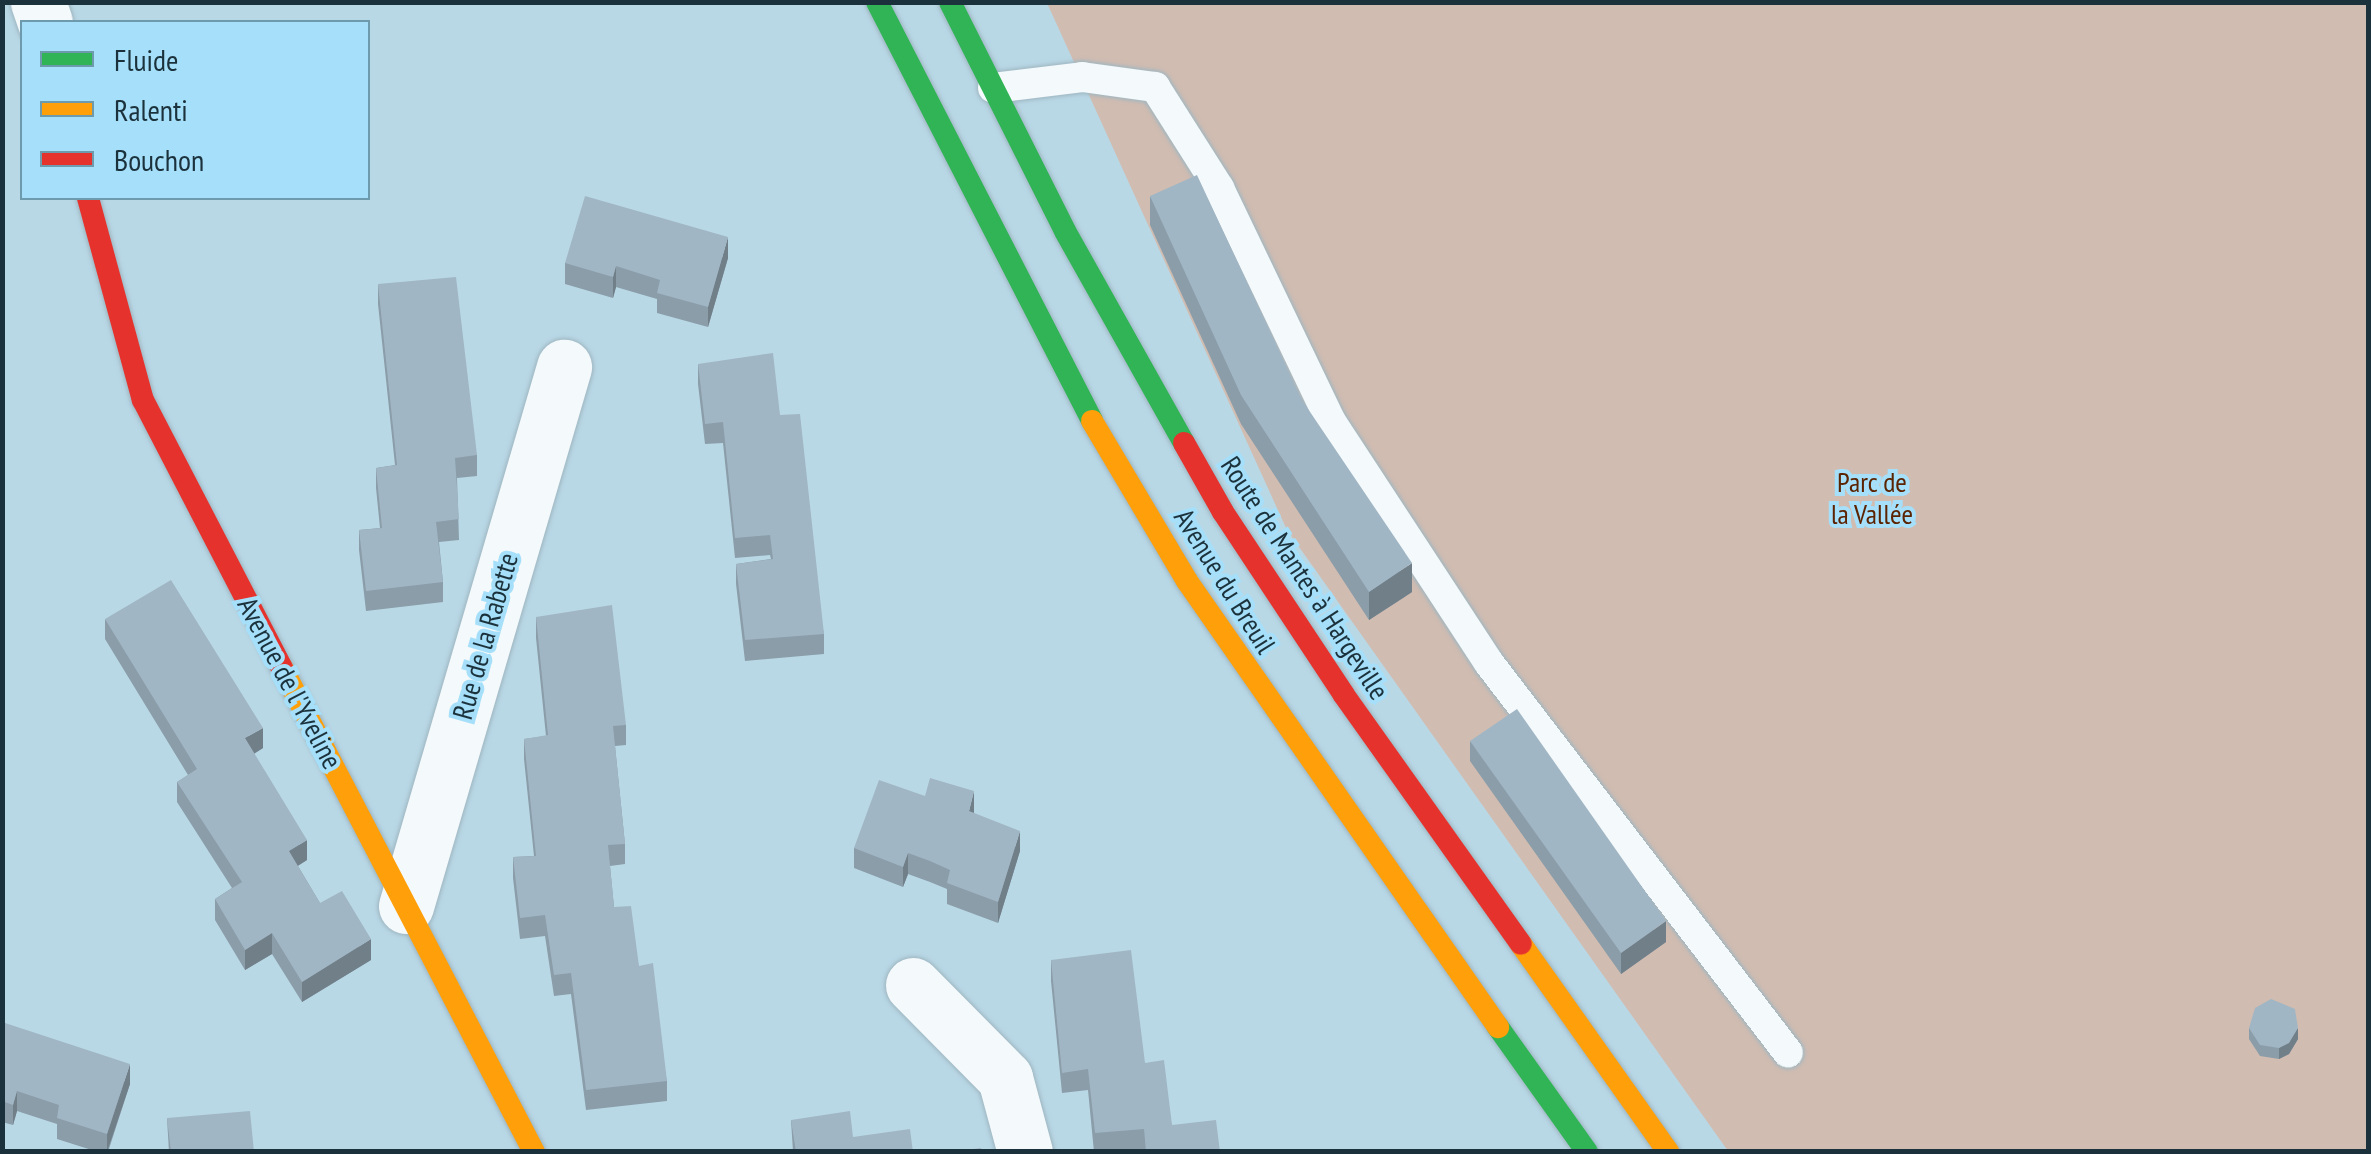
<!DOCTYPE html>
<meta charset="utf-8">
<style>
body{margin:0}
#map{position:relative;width:2371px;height:1154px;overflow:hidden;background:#b9d8e6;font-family:"PT Sans Narrow",sans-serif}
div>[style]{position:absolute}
.green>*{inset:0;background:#d1bcb1}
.roads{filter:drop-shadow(0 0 2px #9eb6c1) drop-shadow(0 0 2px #9eb6c1)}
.lane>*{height:30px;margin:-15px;padding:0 15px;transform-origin:15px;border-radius:15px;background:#f4f9fb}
.street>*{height:55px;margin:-27.5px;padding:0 27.5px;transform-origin:27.5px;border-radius:27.5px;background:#f4f9fb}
.fast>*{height:22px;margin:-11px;padding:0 11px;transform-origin:11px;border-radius:11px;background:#30b455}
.slow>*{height:22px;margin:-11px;padding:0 11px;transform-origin:11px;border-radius:11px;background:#ff9f0a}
.jam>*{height:22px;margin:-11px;padding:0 11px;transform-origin:11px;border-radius:11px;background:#e5322d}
.wall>*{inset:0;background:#8a9da9}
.shaded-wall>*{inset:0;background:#717f89}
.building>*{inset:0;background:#a1b6c4}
span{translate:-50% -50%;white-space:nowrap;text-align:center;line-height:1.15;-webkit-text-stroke:8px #a6dff9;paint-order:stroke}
.park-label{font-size:28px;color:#5b2300}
.street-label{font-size:28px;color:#1b323c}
.frame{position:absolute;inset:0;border:5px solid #1b323c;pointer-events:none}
.legend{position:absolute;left:20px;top:20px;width:350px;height:180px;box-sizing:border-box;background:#a6dff9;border:2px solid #6e9aad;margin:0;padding:12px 18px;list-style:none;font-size:30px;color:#1b323c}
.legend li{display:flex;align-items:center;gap:20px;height:50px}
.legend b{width:50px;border:2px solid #6e9aad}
</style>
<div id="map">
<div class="green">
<i style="clip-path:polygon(1047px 3px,2368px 3px,2368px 1151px,1728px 1151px,1287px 530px)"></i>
</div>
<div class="roads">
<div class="lane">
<i style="left:993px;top:88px;width:90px;rotate:-7deg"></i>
<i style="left:1082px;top:77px;width:74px;rotate:7.8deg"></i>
<i style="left:1155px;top:87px;width:120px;rotate:57.6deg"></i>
<i style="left:1219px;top:188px;width:257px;rotate:64.4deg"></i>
<i style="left:1330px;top:420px;width:290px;rotate:56.8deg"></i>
<i style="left:1489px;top:663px;width:491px;rotate:52.5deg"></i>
</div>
<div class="street">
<i style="left:38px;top:2px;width:21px;rotate:71deg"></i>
<i style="left:406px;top:906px;width:562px;rotate:-73.66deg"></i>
<i style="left:913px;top:985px;width:131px;rotate:45.3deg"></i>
<i style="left:1005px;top:1078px;width:77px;rotate:74.9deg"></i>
</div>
<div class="fast">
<i style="left:877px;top:2px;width:471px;rotate:62.8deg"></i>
<i style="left:950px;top:2px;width:256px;rotate:63.3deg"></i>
<i style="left:1065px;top:231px;width:243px;rotate:60.7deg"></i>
<i style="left:1498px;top:1027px;width:153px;rotate:54.5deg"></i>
</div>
<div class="slow">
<i style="left:1092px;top:421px;width:186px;rotate:59.3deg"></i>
<i style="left:1187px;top:581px;width:544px;rotate:55.11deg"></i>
<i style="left:282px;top:668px;width:546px;rotate:62.5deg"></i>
<i style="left:1521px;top:944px;width:255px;rotate:54.7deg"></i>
</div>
<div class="jam">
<i style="left:88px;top:198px;width:209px;rotate:74.8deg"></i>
<i style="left:143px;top:400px;width:302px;rotate:62.6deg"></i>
<i style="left:1184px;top:443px;width:79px;rotate:60.5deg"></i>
<i style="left:1223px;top:512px;width:219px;rotate:56.5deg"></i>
<i style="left:1344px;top:695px;width:305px;rotate:54.6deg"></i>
</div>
</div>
<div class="wall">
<i style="clip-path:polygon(1150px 196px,1302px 400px,1412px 592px,1369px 620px,1241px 424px,1150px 225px)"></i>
<i style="clip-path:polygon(728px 258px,708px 327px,657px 313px,657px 299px,616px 287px,613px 298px,565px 284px,565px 263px)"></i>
<i style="clip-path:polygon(378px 284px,477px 455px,477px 476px,457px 478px,459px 540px,439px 542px,443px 582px,443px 602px,366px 611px,359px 550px,359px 530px,380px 528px,376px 488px,376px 468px,395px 465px,378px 304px)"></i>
<i style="clip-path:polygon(698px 364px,780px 415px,824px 634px,824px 654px,745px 661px,736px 584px,736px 564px,771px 559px,770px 555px,735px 558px,723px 443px,705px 444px,698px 384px)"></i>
<i style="clip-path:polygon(536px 617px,626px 725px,626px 745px,615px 746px,625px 844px,625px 864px,610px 866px,614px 907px,639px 966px,667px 1081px,667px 1101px,586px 1110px,571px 994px,554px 996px,545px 936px,520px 939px,513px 878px,513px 857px,534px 856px,524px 759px,524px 739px,546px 736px,536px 638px)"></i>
<i style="clip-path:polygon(105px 619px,263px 748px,254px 754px,307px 860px,298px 866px,320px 903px,371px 960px,302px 1002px,272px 954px,245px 970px,215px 920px,215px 899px,232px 888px,177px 802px,177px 782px,188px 775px,105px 639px)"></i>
<i style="clip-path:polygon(1470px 741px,1666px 942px,1621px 974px,1470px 761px)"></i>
<i style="clip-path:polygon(974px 813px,1020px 851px,998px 923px,947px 904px,947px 889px,930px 882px,908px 874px,903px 887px,854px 868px,854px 848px)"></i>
<i style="clip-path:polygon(1051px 960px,1145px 1063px,1172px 1125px,1220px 1152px,1144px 1152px,1144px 1150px,1094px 1152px,1088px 1090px,1062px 1093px,1051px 981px)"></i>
<i style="clip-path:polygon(2px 1022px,130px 1084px,108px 1152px,98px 1152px,57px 1139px,57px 1124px,17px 1111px,13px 1125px,2px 1122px)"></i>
<i style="clip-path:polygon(2249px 1028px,2298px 1039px,2289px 1054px,2279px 1059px,2260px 1056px,2249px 1039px)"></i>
<i style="clip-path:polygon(167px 1118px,254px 1152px,169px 1152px)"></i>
<i style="clip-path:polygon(791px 1120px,853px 1137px,913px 1152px,793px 1152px)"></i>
</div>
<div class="shaded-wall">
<i style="clip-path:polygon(728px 237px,728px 258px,708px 327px,708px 307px)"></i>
<i style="clip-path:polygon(616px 266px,616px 287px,613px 298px,613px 277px)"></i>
<i style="clip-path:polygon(1412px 563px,1412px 592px,1369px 620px,1369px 592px)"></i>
<i style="clip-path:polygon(263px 728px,263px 748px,245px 759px,245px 738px)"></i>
<i style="clip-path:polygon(974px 791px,974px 812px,969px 831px,969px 811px)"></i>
<i style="clip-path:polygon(1020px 831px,1020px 851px,998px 923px,998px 902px)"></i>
<i style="clip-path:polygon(307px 840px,307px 860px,289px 871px,289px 851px)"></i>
<i style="clip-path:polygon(908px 853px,908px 874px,903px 887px,903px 867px)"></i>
<i style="clip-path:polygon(1666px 921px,1666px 942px,1621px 974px,1621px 953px)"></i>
<i style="clip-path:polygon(272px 933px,272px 954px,245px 970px,245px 950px)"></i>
<i style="clip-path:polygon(371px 939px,371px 960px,302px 1002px,302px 982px)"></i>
<i style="clip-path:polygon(2298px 1028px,2298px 1039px,2289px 1054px,2279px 1059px,2279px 1048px)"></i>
<i style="clip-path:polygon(130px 1064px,130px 1084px,107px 1152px,107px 1134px)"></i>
<i style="clip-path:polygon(17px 1091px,17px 1111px,13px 1125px,13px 1105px)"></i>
</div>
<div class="building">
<i style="clip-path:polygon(1197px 175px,1302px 400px,1412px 563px,1369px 592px,1241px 395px,1150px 196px)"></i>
<i style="clip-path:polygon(585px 196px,728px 237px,708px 307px,657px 293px,660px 280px,616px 266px,613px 277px,565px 263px)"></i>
<i style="clip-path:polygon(456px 277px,477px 455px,455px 458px,459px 519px,436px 522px,443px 582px,366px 591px,359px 530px,382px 528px,376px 468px,397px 465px,378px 284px)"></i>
<i style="clip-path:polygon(773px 353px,780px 415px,800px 414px,824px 634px,745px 640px,736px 564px,773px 559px,770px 535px,735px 538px,723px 422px,705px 424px,698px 364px)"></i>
<i style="clip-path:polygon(171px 580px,263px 728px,245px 738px,307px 840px,289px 851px,320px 903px,342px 891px,371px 939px,302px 982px,272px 933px,245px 950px,215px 899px,242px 882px,177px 782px,197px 769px,105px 619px)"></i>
<i style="clip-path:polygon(612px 605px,626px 725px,613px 726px,625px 844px,608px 845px,614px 907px,631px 906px,639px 966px,653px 963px,667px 1081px,586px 1090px,571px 973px,554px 975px,545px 915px,520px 918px,513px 857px,536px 856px,524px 739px,548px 735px,536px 617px)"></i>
<i style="clip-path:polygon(1517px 709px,1666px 921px,1621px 953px,1470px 741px)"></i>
<i style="clip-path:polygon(930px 778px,974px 791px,969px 811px,1020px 831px,998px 902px,947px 883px,950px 870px,930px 861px,908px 853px,903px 867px,854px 848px,879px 780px,925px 796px)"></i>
<i style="clip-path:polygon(1131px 950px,1145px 1063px,1164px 1060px,1172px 1125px,1216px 1120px,1220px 1152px,1146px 1152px,1144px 1129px,1095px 1133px,1088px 1069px,1062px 1073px,1051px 960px)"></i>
<i style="clip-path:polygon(2271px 999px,2295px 1009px,2298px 1028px,2289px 1043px,2279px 1048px,2260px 1045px,2249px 1028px,2255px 1008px)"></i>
<i style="clip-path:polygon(2px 1022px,130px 1064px,107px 1134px,57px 1118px,59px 1105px,17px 1091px,13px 1105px,2px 1101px)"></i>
<i style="clip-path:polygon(250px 1111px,254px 1152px,171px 1152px,167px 1118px)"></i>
<i style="clip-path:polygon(850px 1111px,853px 1137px,910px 1129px,913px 1152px,796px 1152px,791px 1120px)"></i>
<i style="clip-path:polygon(981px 1148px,982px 1152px,947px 1152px)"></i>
</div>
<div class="park-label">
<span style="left:1872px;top:498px">Parc de<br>la Vallée</span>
</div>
<div class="street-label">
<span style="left:1305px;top:578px;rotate:57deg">Route de Mantes à Hargeville</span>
<span style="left:1225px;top:581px;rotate:58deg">Avenue du Breuil</span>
<span style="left:485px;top:636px;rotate:-74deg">Rue de la Rabette</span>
<span style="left:290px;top:683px;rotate:62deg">Avenue de l'Yveline</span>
</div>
<div class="frame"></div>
<ul class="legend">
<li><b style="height:12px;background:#30b455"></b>Fluide</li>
<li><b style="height:12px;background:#ff9f0a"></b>Ralenti</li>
<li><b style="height:12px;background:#e5322d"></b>Bouchon</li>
</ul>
</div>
